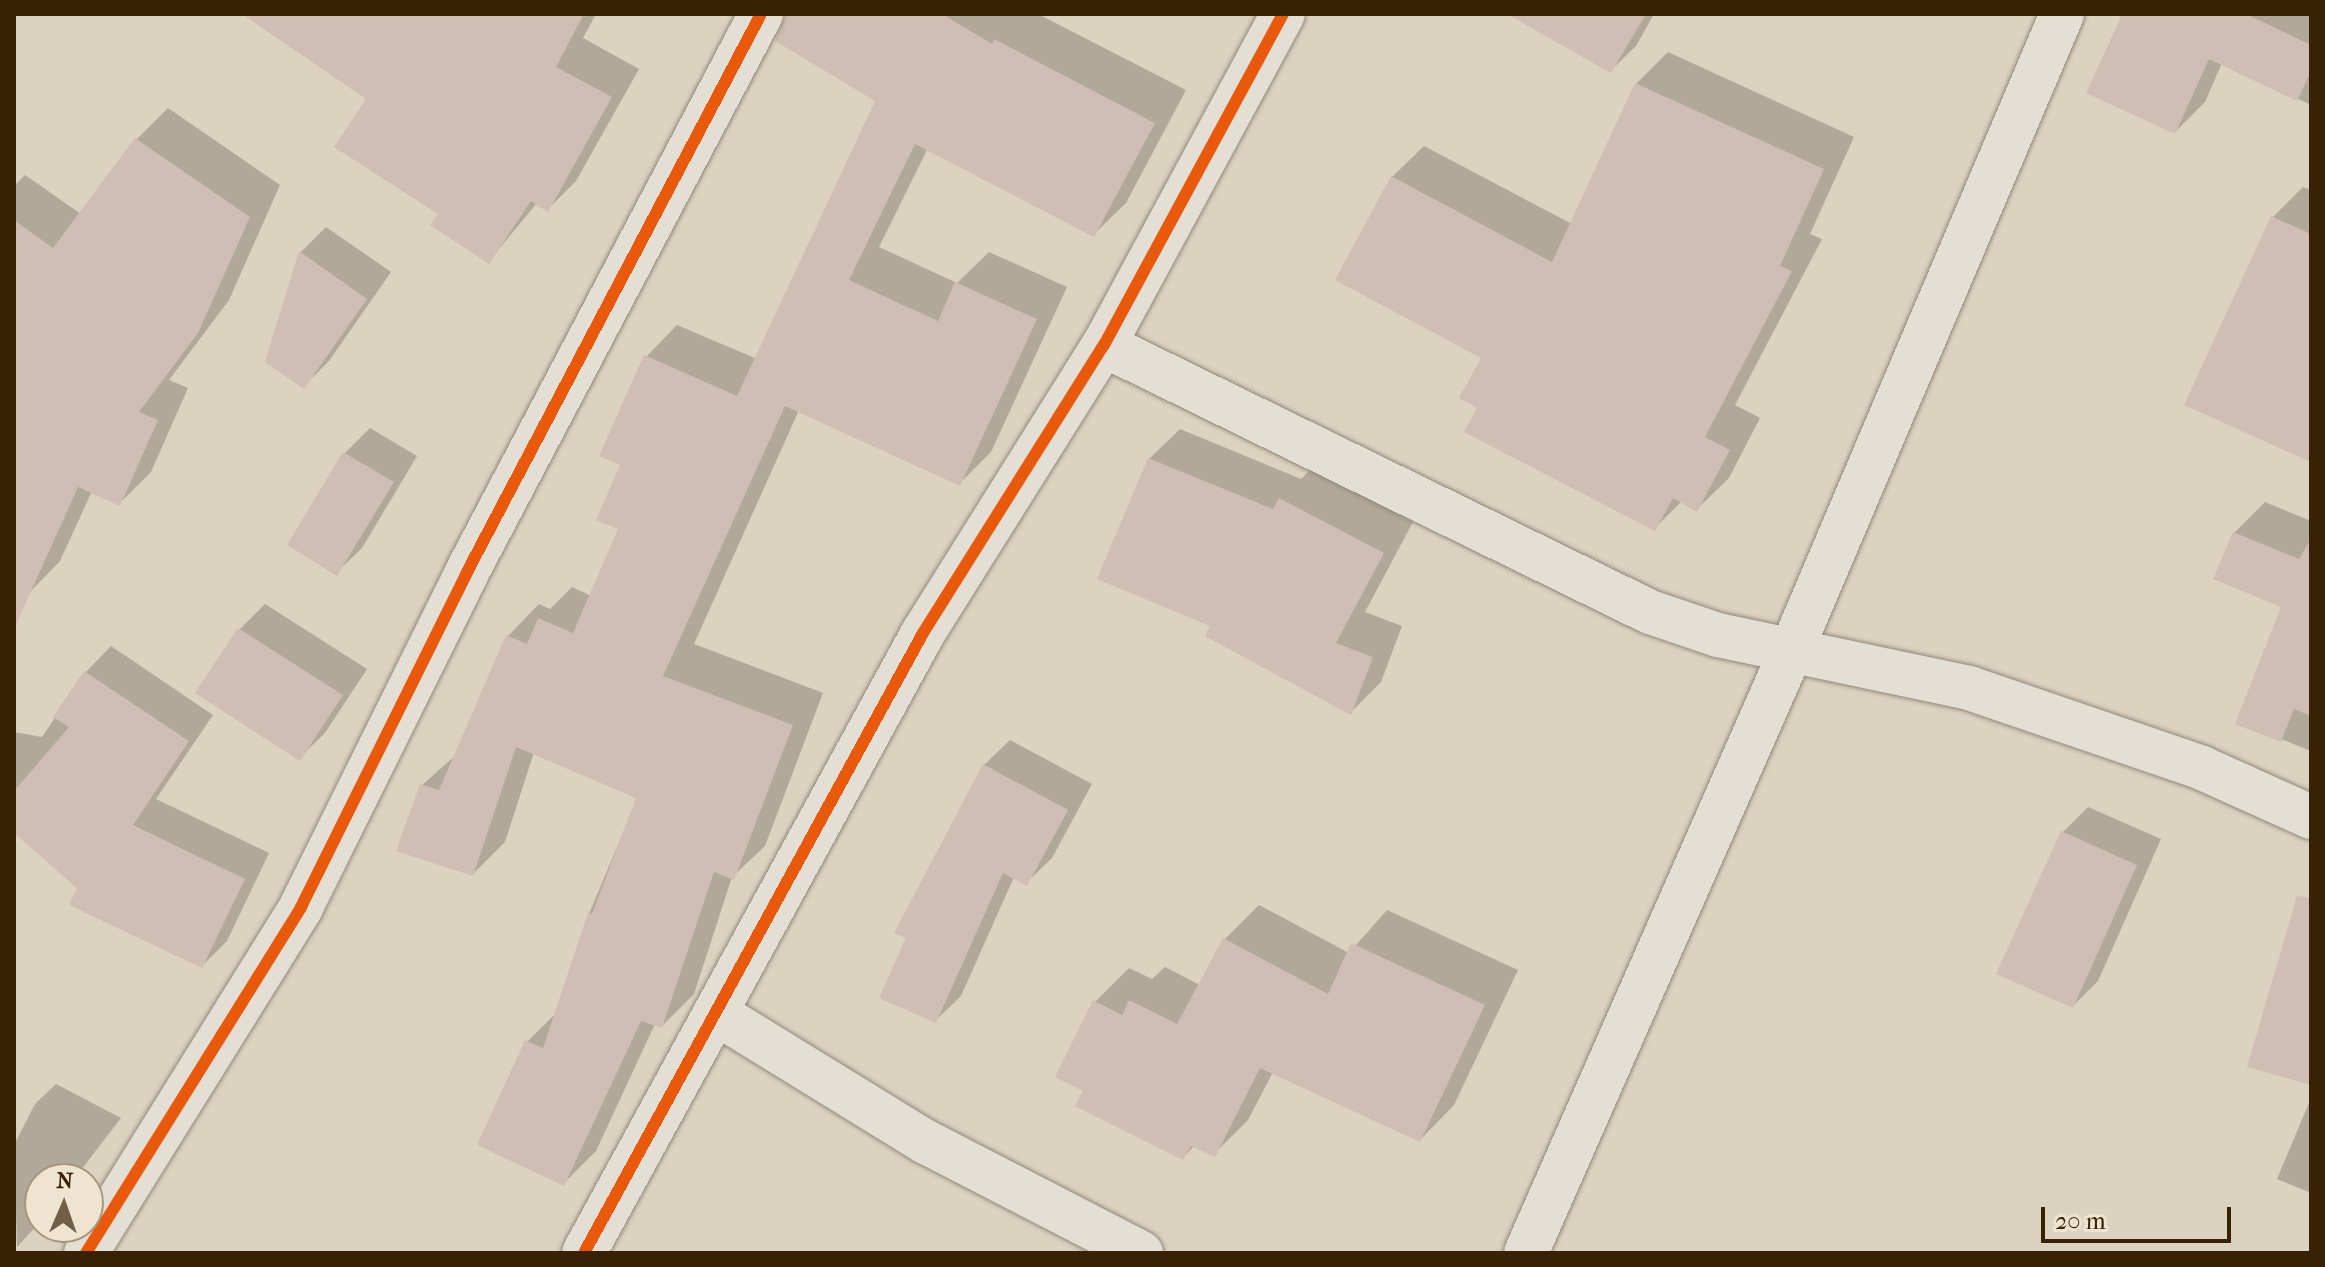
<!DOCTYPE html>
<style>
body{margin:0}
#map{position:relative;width:2325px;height:1267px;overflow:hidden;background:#dcd2c0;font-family:"IM FELL French Canon",serif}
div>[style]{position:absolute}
.shadow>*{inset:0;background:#0003}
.building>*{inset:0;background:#d0bdb3}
.roads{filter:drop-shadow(0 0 2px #91887b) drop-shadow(0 0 2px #91887b)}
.minor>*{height:44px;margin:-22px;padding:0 22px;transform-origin:22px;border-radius:22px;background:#e4dfd5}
.cycleway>*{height:12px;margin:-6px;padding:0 6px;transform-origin:6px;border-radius:6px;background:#e8590c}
span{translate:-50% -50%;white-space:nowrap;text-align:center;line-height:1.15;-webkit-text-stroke:8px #efe4cf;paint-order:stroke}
.frame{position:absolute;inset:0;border:16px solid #382105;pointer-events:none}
.north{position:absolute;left:24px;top:1163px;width:80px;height:80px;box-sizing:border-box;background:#efe4cf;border:2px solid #a6967e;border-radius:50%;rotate:2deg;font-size:22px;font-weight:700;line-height:32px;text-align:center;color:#382105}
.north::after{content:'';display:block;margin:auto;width:28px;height:36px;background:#715f46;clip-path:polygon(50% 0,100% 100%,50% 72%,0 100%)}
.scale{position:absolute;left:2041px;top:1207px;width:190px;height:36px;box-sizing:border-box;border:4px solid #382105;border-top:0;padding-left:10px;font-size:24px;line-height:28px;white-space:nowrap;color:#382105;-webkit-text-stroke:6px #efe4cf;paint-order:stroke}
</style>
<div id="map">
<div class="shadow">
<i style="clip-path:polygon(246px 14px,596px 14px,583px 38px,639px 69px,576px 181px,548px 209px,537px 203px,489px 261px,440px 213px,369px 99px)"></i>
<i style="clip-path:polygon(802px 14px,1038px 14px,1186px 90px,1126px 203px,1094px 234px,928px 148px,879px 247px,957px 283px,989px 252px,1067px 287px,991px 452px,959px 484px,799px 410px,694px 644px,823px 693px,765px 846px,732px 877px,694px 994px,662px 1026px,655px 1024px,596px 1151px,564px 1183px,527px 1042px,557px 1012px,589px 914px,638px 797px,534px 752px,505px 842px,473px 874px,422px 785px,457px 754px,508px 636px,539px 604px,550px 609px,572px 587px,591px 596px,621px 528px,623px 464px,646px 357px,677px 325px,757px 359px,878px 100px)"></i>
<i style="clip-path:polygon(1523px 14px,1654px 14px,1636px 46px,1610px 71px)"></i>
<i style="clip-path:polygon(2125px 14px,2311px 14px,2311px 105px,2222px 63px,2205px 102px,2175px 132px)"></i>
<i style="clip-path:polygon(1668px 52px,1854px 137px,1810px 234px,1822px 239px,1735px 405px,1760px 418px,1729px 478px,1697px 509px,1682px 501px,1654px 529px,1480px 407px,1484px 357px,1392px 177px,1424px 146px,1572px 224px,1636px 84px)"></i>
<i style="clip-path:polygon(168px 108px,280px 185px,229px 300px,169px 380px,188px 388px,151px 472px,119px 504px,92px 491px,60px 561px,29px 593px,14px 586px,14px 186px,25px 175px,81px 214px,137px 139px)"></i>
<i style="clip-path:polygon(2303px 187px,2311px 190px,2311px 459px,2273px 217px)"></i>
<i style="clip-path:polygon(326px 227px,391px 272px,329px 361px,304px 386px,301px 252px)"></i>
<i style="clip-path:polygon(370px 428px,417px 456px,362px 548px,336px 573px,345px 453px)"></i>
<i style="clip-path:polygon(1180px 429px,1301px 479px,1311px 469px,1413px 522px,1365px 612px,1402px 626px,1381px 682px,1351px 712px,1213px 625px,1149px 459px)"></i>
<i style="clip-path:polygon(2265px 502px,2311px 521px,2311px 751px,2238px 722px,2283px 606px,2234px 533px)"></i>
<i style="clip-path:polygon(265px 604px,367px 669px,325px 733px,299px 758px,198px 693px,240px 629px)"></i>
<i style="clip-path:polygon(111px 646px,213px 715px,156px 799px,269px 853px,227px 941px,202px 966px,80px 887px,14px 831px,14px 732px,42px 737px,86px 672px)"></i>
<i style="clip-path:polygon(1010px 740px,1092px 784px,1052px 858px,1026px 883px,1014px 877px,961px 996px,935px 1021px,984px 765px)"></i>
<i style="clip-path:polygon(2088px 807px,2161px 839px,2098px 981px,2073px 1006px,2063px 832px)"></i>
<i style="clip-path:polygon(1259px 905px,1349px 953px,1387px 910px,1518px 970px,1454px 1105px,1420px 1140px,1273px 1072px,1248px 1120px,1214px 1154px,1195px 1145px,1183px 1158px,1085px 1091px,1095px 1002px,1129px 968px,1152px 979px,1165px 967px,1200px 985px,1225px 939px)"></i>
<i style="clip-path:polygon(56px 1084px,121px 1118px,74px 1179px,40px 1179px,40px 1222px,17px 1247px,14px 1145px,35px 1104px)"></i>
<i style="clip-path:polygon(2311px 1098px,2311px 1193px,2277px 1179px)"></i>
</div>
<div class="building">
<i style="clip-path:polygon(242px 14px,584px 14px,556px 67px,612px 97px,548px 212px,531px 201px,489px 264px,430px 225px,438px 214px,334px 147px,366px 99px)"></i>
<i style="clip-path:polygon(786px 14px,942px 14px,992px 44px,994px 39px,1155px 123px,1094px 237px,915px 144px,849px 280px,938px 321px,955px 282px,1037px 319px,960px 486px,785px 406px,663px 676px,793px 725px,734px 880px,714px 872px,662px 1028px,641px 1021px,564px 1186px,477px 1145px,525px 1040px,543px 1048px,588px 913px,592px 914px,636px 798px,516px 747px,473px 876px,396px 851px,420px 784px,439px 790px,506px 635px,527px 644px,538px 618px,573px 633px,618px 529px,596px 520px,620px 465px,599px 456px,644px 355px,737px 396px,875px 101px,775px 41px)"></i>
<i style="clip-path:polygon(1507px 14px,1646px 14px,1611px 73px)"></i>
<i style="clip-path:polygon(2114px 14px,2246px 14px,2311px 45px,2311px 71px,2297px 101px,2209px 59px,2175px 134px,2086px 93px,2121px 17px)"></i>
<i style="clip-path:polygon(1635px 83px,1824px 169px,1780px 266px,1792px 271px,1705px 437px,1730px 450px,1697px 512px,1673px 498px,1655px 531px,1464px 432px,1477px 408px,1459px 398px,1481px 358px,1335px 280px,1391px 176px,1552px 262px)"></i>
<i style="clip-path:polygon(135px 138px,250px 217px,198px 333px,139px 412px,158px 420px,120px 506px,78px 487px,14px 629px,14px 220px,53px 248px)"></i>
<i style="clip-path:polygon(2271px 216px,2311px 234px,2311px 462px,2184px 405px)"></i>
<i style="clip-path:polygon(299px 251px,367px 299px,304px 389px,265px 362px)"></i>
<i style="clip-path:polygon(343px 452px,394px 482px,337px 576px,287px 545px)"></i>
<i style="clip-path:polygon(1148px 458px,1273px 509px,1279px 498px,1384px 553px,1336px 643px,1373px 657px,1351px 715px,1205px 636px,1210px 626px,1097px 579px)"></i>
<i style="clip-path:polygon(2233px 532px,2299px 559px,2311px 539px,2311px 716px,2294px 709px,2281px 742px,2235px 724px,2281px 607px,2213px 579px)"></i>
<i style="clip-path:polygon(238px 628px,343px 695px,300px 761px,195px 693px)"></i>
<i style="clip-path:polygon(84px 671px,189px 741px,133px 825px,245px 879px,202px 968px,69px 905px,77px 888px,14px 833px,14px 791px,69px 727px,53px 717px)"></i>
<i style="clip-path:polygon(983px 764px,1068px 810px,1027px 886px,1003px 873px,936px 1023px,879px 998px,906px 938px,894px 933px)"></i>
<i style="clip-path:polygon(2061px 831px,2137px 865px,2073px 1008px,1996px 974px)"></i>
<i style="clip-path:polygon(2297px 896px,2311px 898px,2311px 1085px,2247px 1067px)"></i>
<i style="clip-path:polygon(1223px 938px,1328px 994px,1351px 943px,1485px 1005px,1420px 1142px,1260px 1068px,1215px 1157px,1191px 1146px,1183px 1160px,1075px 1106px,1083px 1091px,1055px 1077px,1093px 1000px,1122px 1015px,1129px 1000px,1177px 1024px)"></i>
</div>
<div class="roads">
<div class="minor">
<i style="left:1104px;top:345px;width:608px;rotate:26.06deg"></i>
<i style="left:1650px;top:612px;width:72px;rotate:18.7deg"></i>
<i style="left:1718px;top:635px;width:257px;rotate:11.9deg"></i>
<i style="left:1969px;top:688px;width:246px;rotate:18.9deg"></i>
<i style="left:2202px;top:768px;width:120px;rotate:24.2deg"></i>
<i style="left:716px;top:1013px;width:246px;rotate:31.6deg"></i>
<i style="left:926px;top:1142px;width:242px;rotate:27.3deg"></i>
<i style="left:86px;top:1253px;width:407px;rotate:-58.1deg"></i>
<i style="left:301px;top:907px;width:374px;rotate:-63.6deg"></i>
<i style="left:467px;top:572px;width:631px;rotate:-62.22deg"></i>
<i style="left:584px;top:1253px;width:707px;rotate:-61.33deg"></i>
<i style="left:923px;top:633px;width:340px;rotate:-57.9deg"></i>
<i style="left:1104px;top:345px;width:376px;rotate:-61.6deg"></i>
<i style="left:1526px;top:1253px;width:660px;rotate:-66.23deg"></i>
<i style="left:1792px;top:649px;width:690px;rotate:-66.96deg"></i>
</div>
</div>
<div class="cycleway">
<i style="left:86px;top:1253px;width:407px;rotate:-58.1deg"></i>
<i style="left:301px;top:907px;width:374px;rotate:-63.6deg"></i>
<i style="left:467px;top:572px;width:631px;rotate:-62.22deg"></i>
<i style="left:584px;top:1253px;width:707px;rotate:-61.33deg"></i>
<i style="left:923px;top:633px;width:340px;rotate:-57.9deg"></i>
<i style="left:1104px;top:345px;width:376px;rotate:-61.6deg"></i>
</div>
<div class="frame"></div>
<div class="north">N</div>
<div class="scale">20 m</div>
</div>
